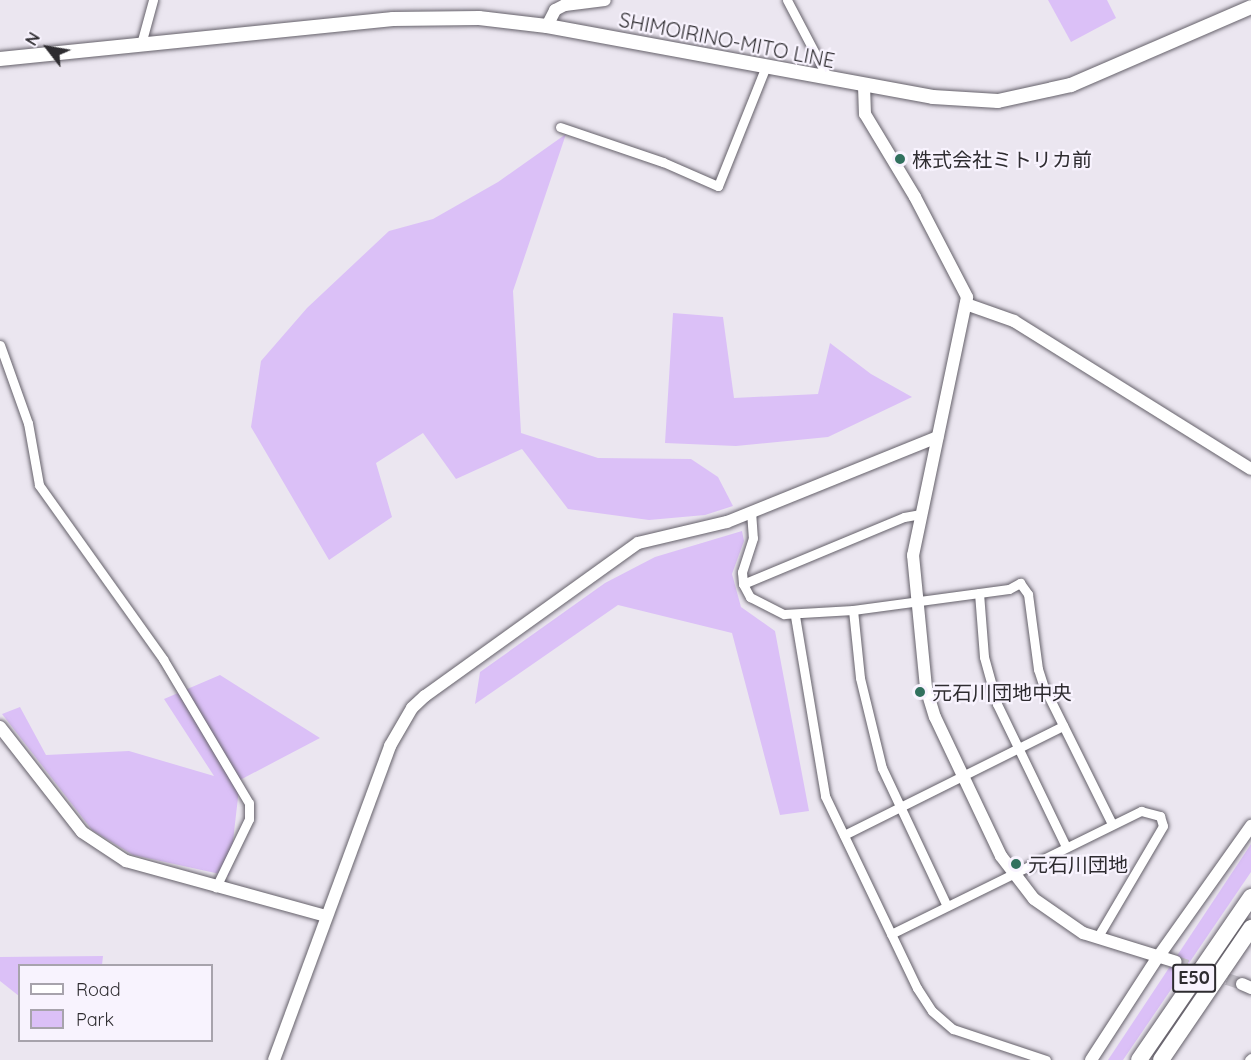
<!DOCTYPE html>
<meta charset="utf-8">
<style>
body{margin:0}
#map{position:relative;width:1251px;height:1060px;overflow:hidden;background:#ebe6f0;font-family:Quicksand,"Noto Sans JP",sans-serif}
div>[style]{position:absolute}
.green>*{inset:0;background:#dbc0f7}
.tertiary-tunnel>*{height:12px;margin-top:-6px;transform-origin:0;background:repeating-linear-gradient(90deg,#c5c1ca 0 12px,transparent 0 18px)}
.roads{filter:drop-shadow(0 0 2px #65616a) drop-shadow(0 0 2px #65616a)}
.minor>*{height:9px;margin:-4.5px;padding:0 4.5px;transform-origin:4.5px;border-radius:4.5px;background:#fff}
.tertiary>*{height:12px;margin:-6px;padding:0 6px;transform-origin:6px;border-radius:6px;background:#fff}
.secondary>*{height:14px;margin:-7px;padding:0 7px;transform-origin:7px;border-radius:7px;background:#fff}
.motorway>*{height:16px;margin:-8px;padding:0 8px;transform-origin:8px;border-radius:8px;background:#fff}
.dots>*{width:16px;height:16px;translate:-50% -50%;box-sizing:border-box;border:3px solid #f8f3fe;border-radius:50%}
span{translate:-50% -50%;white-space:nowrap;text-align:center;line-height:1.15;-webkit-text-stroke:4.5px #f8f3fe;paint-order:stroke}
.shield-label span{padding:2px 4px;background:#f8f3fe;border:2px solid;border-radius:4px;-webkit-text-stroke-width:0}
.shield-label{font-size:18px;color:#2e2c30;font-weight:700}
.street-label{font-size:20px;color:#2e2c30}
.poi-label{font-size:20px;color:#2e2c30}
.left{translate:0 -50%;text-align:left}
.legend{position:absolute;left:18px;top:964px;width:195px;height:78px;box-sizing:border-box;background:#f8f3fe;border:2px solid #a7a3ac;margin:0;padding:8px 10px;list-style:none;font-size:18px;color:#2e2c30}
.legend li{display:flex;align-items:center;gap:12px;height:30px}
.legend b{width:30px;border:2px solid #a7a3ac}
.north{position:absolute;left:18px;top:18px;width:60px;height:60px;-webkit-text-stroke:4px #f8f3fe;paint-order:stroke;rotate:301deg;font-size:16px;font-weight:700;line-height:24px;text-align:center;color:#2e2c30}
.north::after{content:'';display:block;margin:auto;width:21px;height:27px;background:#2e2c30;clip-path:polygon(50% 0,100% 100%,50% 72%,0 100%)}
</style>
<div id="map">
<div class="green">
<i style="clip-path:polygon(1048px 0,1107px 0,1116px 18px,1071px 42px)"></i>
<i style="clip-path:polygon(566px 134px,513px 291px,521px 433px,598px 458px,691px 459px,718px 477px,733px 506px,705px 515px,649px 520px,568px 509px,522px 449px,456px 479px,423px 433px,376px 463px,392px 517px,329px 560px,251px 427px,261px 361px,307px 308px,389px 231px,433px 219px,498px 182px)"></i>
<i style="clip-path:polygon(673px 313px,723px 317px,734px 398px,818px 394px,830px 343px,871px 374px,912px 397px,828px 437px,736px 446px,665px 443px)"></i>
<i style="clip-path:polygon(742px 531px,744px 541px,732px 574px,741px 607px,775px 631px,809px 811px,780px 815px,732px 633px,618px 605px,475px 704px,480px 672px,605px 583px,655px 557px)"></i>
<i style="clip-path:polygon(220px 675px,320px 738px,240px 780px,229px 876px,133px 855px,92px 830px,2px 714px,20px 707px,46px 755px,129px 751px,214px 776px,164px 699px)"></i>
<i style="clip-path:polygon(1251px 844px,1251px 872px,1123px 1060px,1108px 1060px)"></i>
<i style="clip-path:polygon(103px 956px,102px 965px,20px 966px,19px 996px,0 981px,0 957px)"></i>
</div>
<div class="tertiary-tunnel">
<i style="left:1176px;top:962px;width:70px;rotate:18.4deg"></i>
</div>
<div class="roads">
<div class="minor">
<i style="left:787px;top:0;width:88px;rotate:62.3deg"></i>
<i style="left:141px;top:44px;width:46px;rotate:-74.7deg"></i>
<i style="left:560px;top:127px;width:109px;rotate:18.8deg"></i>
<i style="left:663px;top:162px;width:60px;rotate:23.6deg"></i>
<i style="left:718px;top:186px;width:129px;rotate:-68.2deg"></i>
<i style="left:0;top:345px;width:83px;rotate:70.3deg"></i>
<i style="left:28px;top:423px;width:63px;rotate:79.9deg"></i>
<i style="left:39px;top:485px;width:214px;rotate:54.5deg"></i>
<i style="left:163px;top:659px;width:168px;rotate:59.2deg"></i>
<i style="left:249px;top:803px;width:16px;rotate:90deg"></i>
<i style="left:249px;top:819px;width:76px;rotate:115.9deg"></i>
<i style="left:751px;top:511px;width:27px;rotate:86deg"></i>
<i style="left:753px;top:538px;width:36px;rotate:108deg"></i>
<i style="left:742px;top:572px;width:12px;rotate:85deg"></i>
<i style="left:743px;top:584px;width:15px;rotate:62deg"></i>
<i style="left:750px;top:597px;width:38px;rotate:27deg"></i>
<i style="left:784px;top:614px;width:69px;rotate:-3.3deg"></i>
<i style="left:853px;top:610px;width:157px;rotate:-7.7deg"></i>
<i style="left:1009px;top:589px;width:13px;rotate:-29deg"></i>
<i style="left:1020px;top:583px;width:14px;rotate:54deg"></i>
<i style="left:1028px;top:594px;width:76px;rotate:82.4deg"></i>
<i style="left:1038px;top:669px;width:19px;rotate:72deg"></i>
<i style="left:1044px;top:687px;width:153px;rotate:63.6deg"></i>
<i style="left:743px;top:584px;width:174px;rotate:-22.6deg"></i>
<i style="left:904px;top:517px;width:17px;rotate:-10deg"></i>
<i style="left:979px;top:593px;width:64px;rotate:85.5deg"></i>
<i style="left:984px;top:657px;width:49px;rotate:74.5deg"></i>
<i style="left:997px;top:704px;width:159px;rotate:64.2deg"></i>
<i style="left:853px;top:610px;width:68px;rotate:84.1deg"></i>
<i style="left:860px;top:678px;width:93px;rotate:76.3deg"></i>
<i style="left:882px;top:768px;width:150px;rotate:64.8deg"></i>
<i style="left:795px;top:616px;width:182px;rotate:80.5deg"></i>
<i style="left:825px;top:796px;width:213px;rotate:64.4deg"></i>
<i style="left:917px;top:988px;width:27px;rotate:57deg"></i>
<i style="left:932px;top:1011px;width:28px;rotate:41deg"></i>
<i style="left:953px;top:1029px;width:98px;rotate:18.4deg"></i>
<i style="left:844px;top:835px;width:245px;rotate:-26.5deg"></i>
<i style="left:891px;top:934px;width:279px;rotate:-26.2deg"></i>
<i style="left:1141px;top:811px;width:20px;rotate:15deg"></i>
<i style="left:1160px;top:816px;width:10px;rotate:73deg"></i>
<i style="left:1163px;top:826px;width:130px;rotate:120.5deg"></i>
<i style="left:1249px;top:1060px;width:3px;rotate:-45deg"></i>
</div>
<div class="tertiary">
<i style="left:547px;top:26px;width:18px;rotate:-63deg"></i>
<i style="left:555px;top:10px;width:11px;rotate:-27deg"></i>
<i style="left:565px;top:5px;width:40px;rotate:-7.1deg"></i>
<i style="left:864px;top:86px;width:28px;rotate:88deg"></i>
<i style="left:865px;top:114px;width:97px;rotate:58.9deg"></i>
<i style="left:915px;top:197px;width:113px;rotate:62.5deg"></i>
<i style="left:967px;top:297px;width:264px;rotate:101.8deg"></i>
<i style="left:913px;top:555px;width:134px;rotate:84.4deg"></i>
<i style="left:926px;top:688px;width:30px;rotate:73deg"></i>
<i style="left:935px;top:717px;width:154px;rotate:64.6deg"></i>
<i style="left:1001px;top:856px;width:54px;rotate:52.5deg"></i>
<i style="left:1034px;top:899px;width:60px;rotate:34.8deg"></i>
<i style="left:1083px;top:933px;width:97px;rotate:17.3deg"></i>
<i style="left:966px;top:304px;width:51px;rotate:19.5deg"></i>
<i style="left:1014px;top:321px;width:279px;rotate:32deg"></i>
<i style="left:0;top:727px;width:133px;rotate:52deg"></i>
<i style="left:82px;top:832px;width:53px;rotate:33.4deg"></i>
<i style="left:126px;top:861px;width:207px;rotate:15.4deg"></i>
<i style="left:1242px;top:984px;width:10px;rotate:24deg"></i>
<i style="left:274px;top:1060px;width:335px;rotate:-69.7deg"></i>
<i style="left:390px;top:746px;width:44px;rotate:-59.9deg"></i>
<i style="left:412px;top:708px;width:18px;rotate:-43deg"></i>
<i style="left:425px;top:696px;width:262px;rotate:-35.7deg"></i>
<i style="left:638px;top:543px;width:91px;rotate:-13.3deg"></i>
<i style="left:727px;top:522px;width:227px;rotate:-22deg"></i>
<i style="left:1091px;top:1060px;width:123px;rotate:-57deg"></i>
<i style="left:1158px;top:957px;width:161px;rotate:-54.6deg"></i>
</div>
<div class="secondary">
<i style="left:0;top:59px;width:395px;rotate:-5.8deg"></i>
<i style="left:393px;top:19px;width:86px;rotate:-0.7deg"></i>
<i style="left:479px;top:18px;width:68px;rotate:6.7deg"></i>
<i style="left:547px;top:26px;width:392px;rotate:10.4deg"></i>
<i style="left:933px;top:97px;width:65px;rotate:3.5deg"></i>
<i style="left:998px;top:101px;width:75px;rotate:-12.4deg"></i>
<i style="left:1071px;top:85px;width:196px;rotate:-23.4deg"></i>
</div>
<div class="motorway">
<i style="left:1139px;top:1060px;width:198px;rotate:-55.5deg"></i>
<i style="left:1161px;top:1060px;width:160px;rotate:-55.7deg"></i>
</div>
</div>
<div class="dots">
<i style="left:900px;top:159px;background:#31715e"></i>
<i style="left:920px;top:692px;background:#31715e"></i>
<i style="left:1016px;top:864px;background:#31715e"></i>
</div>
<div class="shield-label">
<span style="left:1194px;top:978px">E50</span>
</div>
<div class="street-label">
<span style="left:727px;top:40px;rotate:11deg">SHIMOIRINO-MITO LINE</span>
</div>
<div class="poi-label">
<span class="left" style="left:912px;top:159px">株式会社ミトリカ前</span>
<span class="left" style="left:932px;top:692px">元石川団地中央</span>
<span class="left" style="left:1028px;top:864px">元石川団地</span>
</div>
<ul class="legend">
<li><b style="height:8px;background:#fff"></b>Road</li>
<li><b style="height:16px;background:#dbc0f7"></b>Park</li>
</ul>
<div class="north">N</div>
</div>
